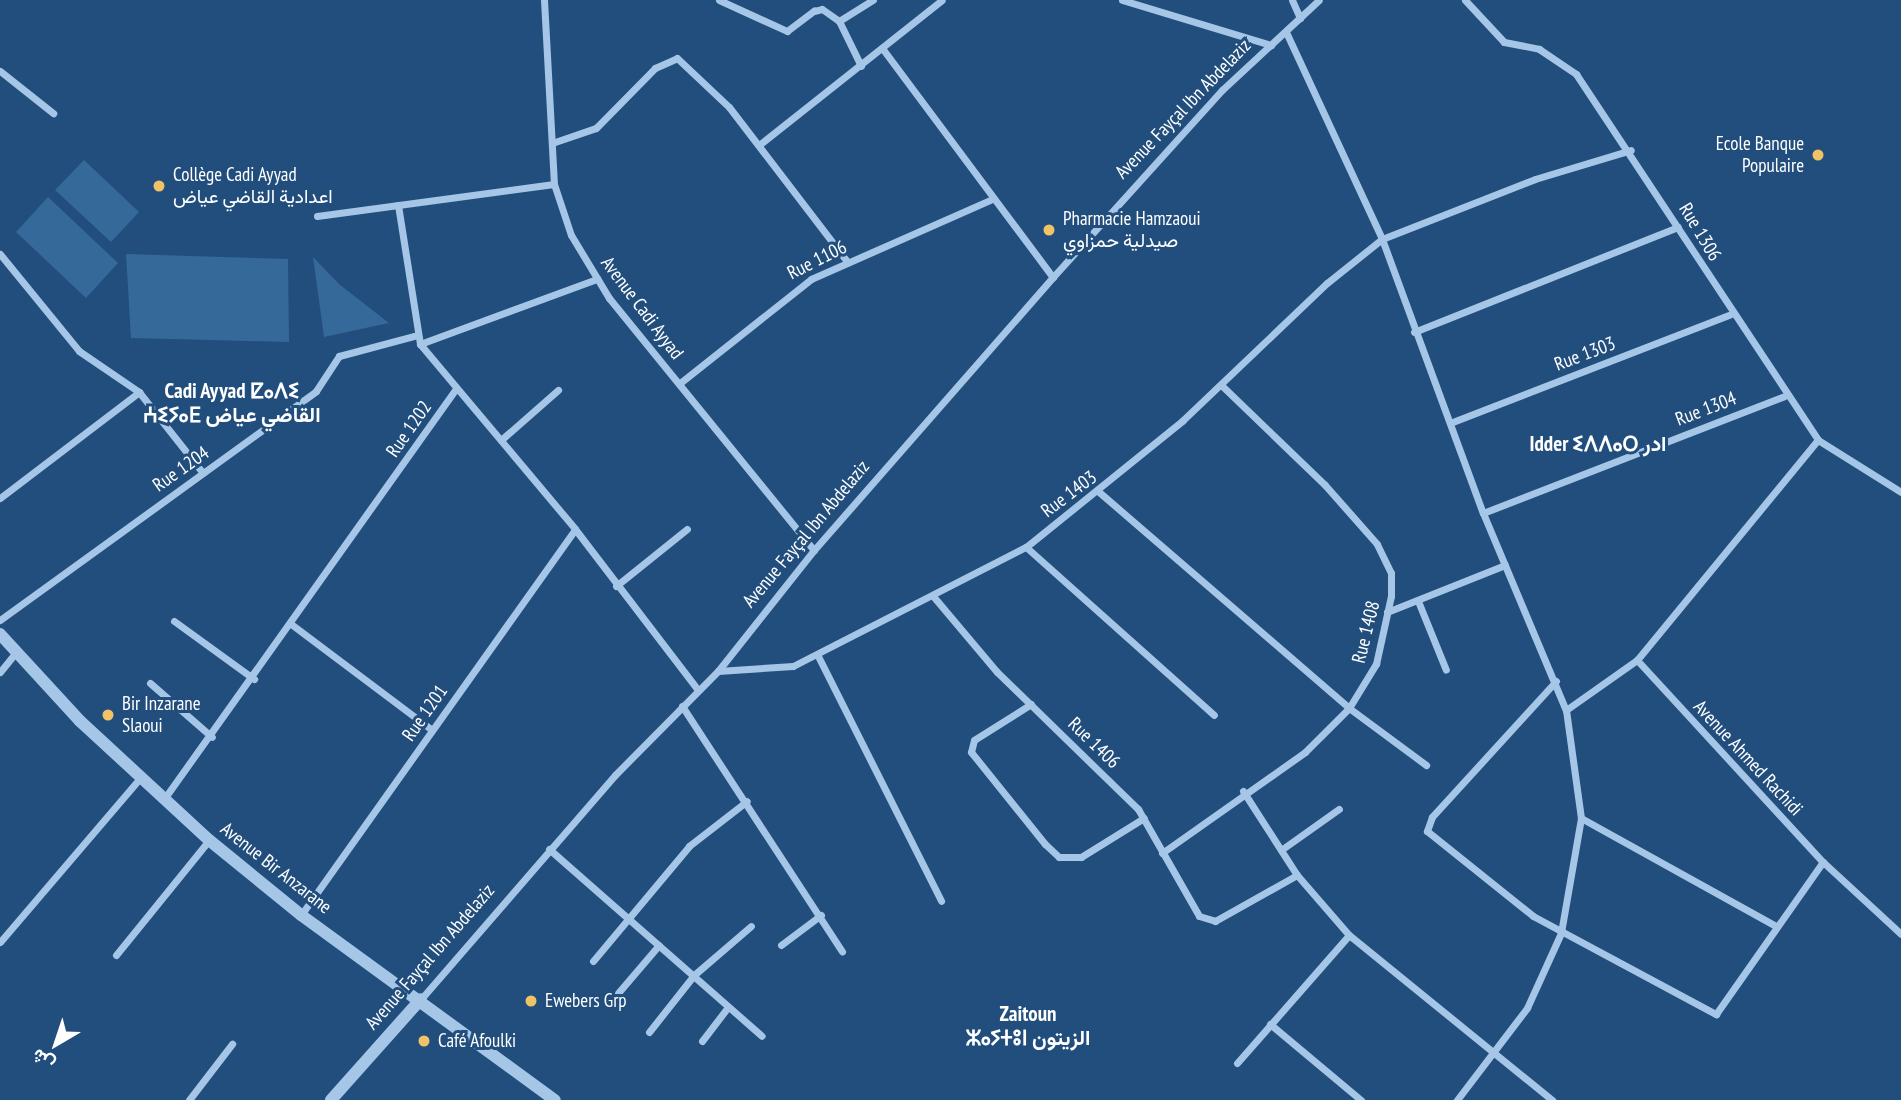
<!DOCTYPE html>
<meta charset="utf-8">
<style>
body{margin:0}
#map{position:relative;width:1901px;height:1100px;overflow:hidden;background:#214e7c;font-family:"PT Sans Narrow",Vazirmatn,"Noto Sans Tifinagh",sans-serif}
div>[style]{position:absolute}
.green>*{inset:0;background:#35699a}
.minor>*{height:7px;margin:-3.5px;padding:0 3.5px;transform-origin:3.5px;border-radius:3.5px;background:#a5c6e6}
.tertiary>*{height:12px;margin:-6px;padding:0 6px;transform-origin:6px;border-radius:6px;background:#a5c6e6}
.dots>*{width:19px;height:19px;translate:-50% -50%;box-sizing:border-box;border:4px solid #214e7c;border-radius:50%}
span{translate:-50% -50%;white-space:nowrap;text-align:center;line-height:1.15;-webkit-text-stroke:6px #214e7c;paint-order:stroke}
.street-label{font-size:19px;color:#fff}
.poi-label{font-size:19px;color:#fff}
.right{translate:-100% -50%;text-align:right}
.left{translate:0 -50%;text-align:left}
.neighbourhood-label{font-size:21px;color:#fff;font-weight:700}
.north{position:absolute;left:21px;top:1009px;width:70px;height:70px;-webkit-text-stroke:5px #214e7c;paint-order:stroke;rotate:219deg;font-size:19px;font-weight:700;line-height:28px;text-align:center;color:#fff}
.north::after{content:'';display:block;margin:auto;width:24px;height:32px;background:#fff;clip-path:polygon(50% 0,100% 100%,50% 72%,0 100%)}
</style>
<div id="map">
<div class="green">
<i style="clip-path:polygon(84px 160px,139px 212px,111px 242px,55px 190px)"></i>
<i style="clip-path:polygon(48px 197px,118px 263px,86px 298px,16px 232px)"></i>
<i style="clip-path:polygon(126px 254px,288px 259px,289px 342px,131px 338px)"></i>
<i style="clip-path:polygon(313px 257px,339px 284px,389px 323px,324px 337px)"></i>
</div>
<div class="minor">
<i style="left:544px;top:0;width:184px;rotate:86.9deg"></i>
<i style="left:554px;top:184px;width:54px;rotate:71.6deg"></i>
<i style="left:571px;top:235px;width:74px;rotate:58.9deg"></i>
<i style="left:609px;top:298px;width:325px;rotate:50.9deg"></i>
<i style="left:719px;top:0;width:75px;rotate:24.5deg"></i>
<i style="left:787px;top:31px;width:34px;rotate:-37deg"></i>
<i style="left:814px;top:11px;width:8px;rotate:-14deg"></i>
<i style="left:822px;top:9px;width:21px;rotate:35deg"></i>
<i style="left:839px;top:21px;width:40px;rotate:-32deg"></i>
<i style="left:1122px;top:0;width:156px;rotate:16.8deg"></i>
<i style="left:1292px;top:0;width:20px;rotate:66deg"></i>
<i style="left:1465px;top:0;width:57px;rotate:47.1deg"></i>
<i style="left:1504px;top:42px;width:36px;rotate:11deg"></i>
<i style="left:1539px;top:49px;width:45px;rotate:34deg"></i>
<i style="left:1576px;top:74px;width:439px;rotate:56.5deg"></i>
<i style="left:1818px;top:440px;width:98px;rotate:32.1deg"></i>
<i style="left:839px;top:21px;width:50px;rotate:63.9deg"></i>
<i style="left:1286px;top:32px;width:228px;rotate:65.1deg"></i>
<i style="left:1382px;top:239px;width:292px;rotate:69.8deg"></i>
<i style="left:1483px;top:513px;width:214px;rotate:67.2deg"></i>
<i style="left:1566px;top:710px;width:109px;rotate:82.1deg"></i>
<i style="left:1581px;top:818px;width:117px;rotate:99.9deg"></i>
<i style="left:1561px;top:933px;width:82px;rotate:114.4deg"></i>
<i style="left:1527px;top:1008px;width:116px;rotate:127.3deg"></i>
<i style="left:882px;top:48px;width:286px;rotate:53.3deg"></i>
<i style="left:0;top:71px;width:68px;rotate:38.4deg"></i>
<i style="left:552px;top:143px;width:46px;rotate:-18.8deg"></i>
<i style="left:596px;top:128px;width:84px;rotate:-45.5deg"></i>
<i style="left:655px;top:68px;width:24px;rotate:-24deg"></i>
<i style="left:677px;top:58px;width:71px;rotate:43.3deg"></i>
<i style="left:729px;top:107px;width:193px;rotate:52.6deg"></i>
<i style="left:759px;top:145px;width:233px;rotate:-38.4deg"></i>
<i style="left:398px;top:205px;width:141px;rotate:81deg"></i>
<i style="left:420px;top:344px;width:189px;rotate:-20.2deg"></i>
<i style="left:317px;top:216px;width:239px;rotate:-7.7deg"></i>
<i style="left:0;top:254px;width:125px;rotate:50.8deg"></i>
<i style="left:79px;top:351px;width:73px;rotate:34.3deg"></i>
<i style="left:139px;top:392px;width:103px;rotate:51.7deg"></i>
<i style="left:1414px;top:332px;width:284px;rotate:-21.7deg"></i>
<i style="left:420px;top:344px;width:241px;rotate:50deg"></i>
<i style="left:575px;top:529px;width:203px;rotate:52.6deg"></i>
<i style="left:680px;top:383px;width:167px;rotate:-38.4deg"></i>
<i style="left:811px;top:279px;width:196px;rotate:-23.8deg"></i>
<i style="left:1450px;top:423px;width:301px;rotate:-21.2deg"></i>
<i style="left:501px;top:440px;width:76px;rotate:-41.3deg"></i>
<i style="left:1099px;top:492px;width:330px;rotate:40.8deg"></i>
<i style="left:1349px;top:708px;width:96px;rotate:36.5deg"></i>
<i style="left:0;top:498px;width:175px;rotate:-37.3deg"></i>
<i style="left:1483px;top:513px;width:323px;rotate:-21.2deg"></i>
<i style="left:1026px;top:547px;width:252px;rotate:41.8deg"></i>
<i style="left:616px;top:586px;width:91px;rotate:-38.8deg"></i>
<i style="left:933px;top:596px;width:99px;rotate:49.9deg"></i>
<i style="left:997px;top:672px;width:197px;rotate:44.2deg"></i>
<i style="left:1138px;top:809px;width:123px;rotate:60.3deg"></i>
<i style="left:1199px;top:916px;width:17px;rotate:17deg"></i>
<i style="left:1215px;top:921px;width:94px;rotate:-29.3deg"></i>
<i style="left:1418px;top:601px;width:74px;rotate:67.9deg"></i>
<i style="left:1387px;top:612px;width:127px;rotate:-21.7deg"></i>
<i style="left:0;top:620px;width:390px;rotate:-35.9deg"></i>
<i style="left:316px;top:391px;width:42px;rotate:-56.7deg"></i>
<i style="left:339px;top:356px;width:78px;rotate:-14.9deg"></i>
<i style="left:174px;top:621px;width:99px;rotate:35.9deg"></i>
<i style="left:291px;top:624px;width:176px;rotate:36.9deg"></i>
<i style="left:818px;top:656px;width:274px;rotate:63.3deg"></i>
<i style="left:1637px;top:660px;width:275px;rotate:47.4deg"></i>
<i style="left:1823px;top:862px;width:106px;rotate:42.7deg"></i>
<i style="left:718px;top:671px;width:75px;rotate:-3.8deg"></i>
<i style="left:793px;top:666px;width:262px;rotate:-27.1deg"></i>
<i style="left:1026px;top:547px;width:201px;rotate:-38.9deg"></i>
<i style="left:1182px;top:421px;width:200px;rotate:-43.6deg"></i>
<i style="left:1327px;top:283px;width:70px;rotate:-38.7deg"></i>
<i style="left:1382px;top:239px;width:164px;rotate:-21.4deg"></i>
<i style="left:1535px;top:179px;width:100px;rotate:-16.8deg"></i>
<i style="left:0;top:672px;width:26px;rotate:-51deg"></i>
<i style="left:1556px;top:681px;width:184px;rotate:132.4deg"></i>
<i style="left:1432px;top:817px;width:15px;rotate:110deg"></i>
<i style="left:1427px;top:831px;width:136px;rotate:38.7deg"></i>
<i style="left:1533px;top:916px;width:208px;rotate:28.2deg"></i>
<i style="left:1716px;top:1014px;width:186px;rotate:-54.9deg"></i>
<i style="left:150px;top:683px;width:82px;rotate:41.1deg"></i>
<i style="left:1031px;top:704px;width:67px;rotate:147.7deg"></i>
<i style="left:974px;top:740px;width:12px;rotate:104deg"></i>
<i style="left:971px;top:752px;width:118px;rotate:51.2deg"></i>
<i style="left:1045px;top:844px;width:19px;rotate:43deg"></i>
<i style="left:1059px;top:857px;width:22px"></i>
<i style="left:1081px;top:857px;width:74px;rotate:-31.8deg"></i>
<i style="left:682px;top:706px;width:293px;rotate:56.9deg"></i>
<i style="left:1566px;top:710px;width:87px;rotate:-35.2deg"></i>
<i style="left:1637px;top:660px;width:285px;rotate:-50.6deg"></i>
<i style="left:1243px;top:791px;width:100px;rotate:57.3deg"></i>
<i style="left:1297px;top:875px;width:79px;rotate:49.1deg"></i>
<i style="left:1349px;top:935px;width:262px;rotate:39.1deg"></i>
<i style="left:164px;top:799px;width:502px;rotate:-54.57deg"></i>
<i style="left:1581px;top:818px;width:223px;rotate:29deg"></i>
<i style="left:549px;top:849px;width:283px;rotate:41.3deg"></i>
<i style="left:1281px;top:850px;width:71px;rotate:-35.3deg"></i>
<i style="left:1162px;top:853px;width:175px;rotate:-35.2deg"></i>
<i style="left:1305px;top:752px;width:62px;rotate:-45deg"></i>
<i style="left:1349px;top:708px;width:52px;rotate:-58.5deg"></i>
<i style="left:1376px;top:664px;width:70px;rotate:-77.6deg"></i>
<i style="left:1391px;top:596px;width:23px;rotate:-90deg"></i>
<i style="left:1391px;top:573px;width:32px;rotate:-116deg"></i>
<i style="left:1377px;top:544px;width:79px;rotate:-131.4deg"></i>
<i style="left:1325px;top:485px;width:143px;rotate:-136.1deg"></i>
<i style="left:301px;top:915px;width:473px;rotate:-54.6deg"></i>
<i style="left:0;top:942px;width:216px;rotate:-49.5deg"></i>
<i style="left:781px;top:945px;width:50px;rotate:-36.9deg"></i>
<i style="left:116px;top:955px;width:148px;rotate:-51deg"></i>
<i style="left:593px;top:961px;width:150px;rotate:-50.1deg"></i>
<i style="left:689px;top:846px;width:73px;rotate:-37.8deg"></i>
<i style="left:421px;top:999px;width:296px;rotate:-49.1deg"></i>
<i style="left:615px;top:775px;width:146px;rotate:-45.3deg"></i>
<i style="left:718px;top:671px;width:154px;rotate:-51.6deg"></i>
<i style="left:814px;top:550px;width:363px;rotate:-48.8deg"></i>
<i style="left:1053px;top:277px;width:252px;rotate:-47.9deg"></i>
<i style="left:1222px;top:90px;width:132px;rotate:-42.9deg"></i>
<i style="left:612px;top:1000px;width:72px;rotate:-49.5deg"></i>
<i style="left:1270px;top:1024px;width:119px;rotate:39.9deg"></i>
<i style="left:649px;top:1032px;width:73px;rotate:-51.7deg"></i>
<i style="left:694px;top:975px;width:75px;rotate:-40.7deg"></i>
<i style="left:702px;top:1041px;width:43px;rotate:-52.6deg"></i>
<i style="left:1237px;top:1063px;width:170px;rotate:-48.8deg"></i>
<i style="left:189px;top:1100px;width:71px;rotate:-52.5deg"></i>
</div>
<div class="tertiary">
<i style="left:0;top:634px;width:118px;rotate:47.4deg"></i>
<i style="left:80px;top:721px;width:176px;rotate:42.7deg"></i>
<i style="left:209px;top:840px;width:119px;rotate:39.2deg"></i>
<i style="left:301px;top:915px;width:314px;rotate:36.1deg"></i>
<i style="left:331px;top:1100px;width:135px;rotate:-48.3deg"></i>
</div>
<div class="dots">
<i style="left:1818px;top:155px;background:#f2c267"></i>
<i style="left:159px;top:186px;background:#f2c267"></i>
<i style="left:1049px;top:230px;background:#f2c267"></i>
<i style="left:108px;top:715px;background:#f2c267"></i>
<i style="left:531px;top:1001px;background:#f2c267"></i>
<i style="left:424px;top:1041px;background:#f2c267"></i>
</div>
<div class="street-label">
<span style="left:1183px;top:109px;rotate:-46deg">Avenue Fayçal Ibn Abdelaziz</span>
<span style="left:1700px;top:232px;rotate:59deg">Rue 1306</span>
<span style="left:817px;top:260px;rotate:-27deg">Rue 1106</span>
<span style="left:642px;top:308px;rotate:53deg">Avenue Cadi Ayyad</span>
<span style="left:1585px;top:354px;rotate:-21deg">Rue 1303</span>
<span style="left:1706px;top:409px;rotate:-21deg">Rue 1304</span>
<span style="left:409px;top:429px;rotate:-55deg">Rue 1202</span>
<span style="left:181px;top:469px;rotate:-35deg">Rue 1204</span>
<span style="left:1069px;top:494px;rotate:-37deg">Rue 1403</span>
<span style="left:806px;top:534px;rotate:-50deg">Avenue Fayçal Ibn Abdelaziz</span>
<span style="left:1366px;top:632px;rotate:-76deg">Rue 1408</span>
<span style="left:425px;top:713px;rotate:-55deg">Rue 1201</span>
<span style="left:1094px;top:743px;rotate:44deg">Rue 1406</span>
<span style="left:1748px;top:758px;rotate:47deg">Avenue Ahmed Rachidi</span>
<span style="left:276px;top:868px;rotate:38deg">Avenue Bir Anzarane</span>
<span style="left:430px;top:957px;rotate:-49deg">Avenue Fayçal Ibn Abdelaziz</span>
</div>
<div class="poi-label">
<span class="right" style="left:1804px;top:155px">Ecole Banque<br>Populaire</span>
<span class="left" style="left:173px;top:186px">Collège Cadi Ayyad<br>اعدادية القاضي عياض</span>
<span class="left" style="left:1063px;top:230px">Pharmacie Hamzaoui<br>صيدلية حمزاوي</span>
<span class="left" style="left:122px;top:715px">Bir Inzarane<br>Slaoui</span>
<span class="left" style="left:545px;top:1001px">Ewebers Grp</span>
<span class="left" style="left:438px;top:1041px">Café Afoulki</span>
</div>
<div class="neighbourhood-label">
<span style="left:232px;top:403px">Cadi Ayyad ⵇⴰⴷⵉ<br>ⵄⵉⵢⴰⴹ القاضي عياض</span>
<span style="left:1598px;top:444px">Idder ⵉⴷⴷⴰⵔ ادر</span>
<span style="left:1028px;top:1026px">Zaitoun<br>ⵣⴰⵢⵜⵓⵏ الزيتون</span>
</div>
<div class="north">ش</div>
</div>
